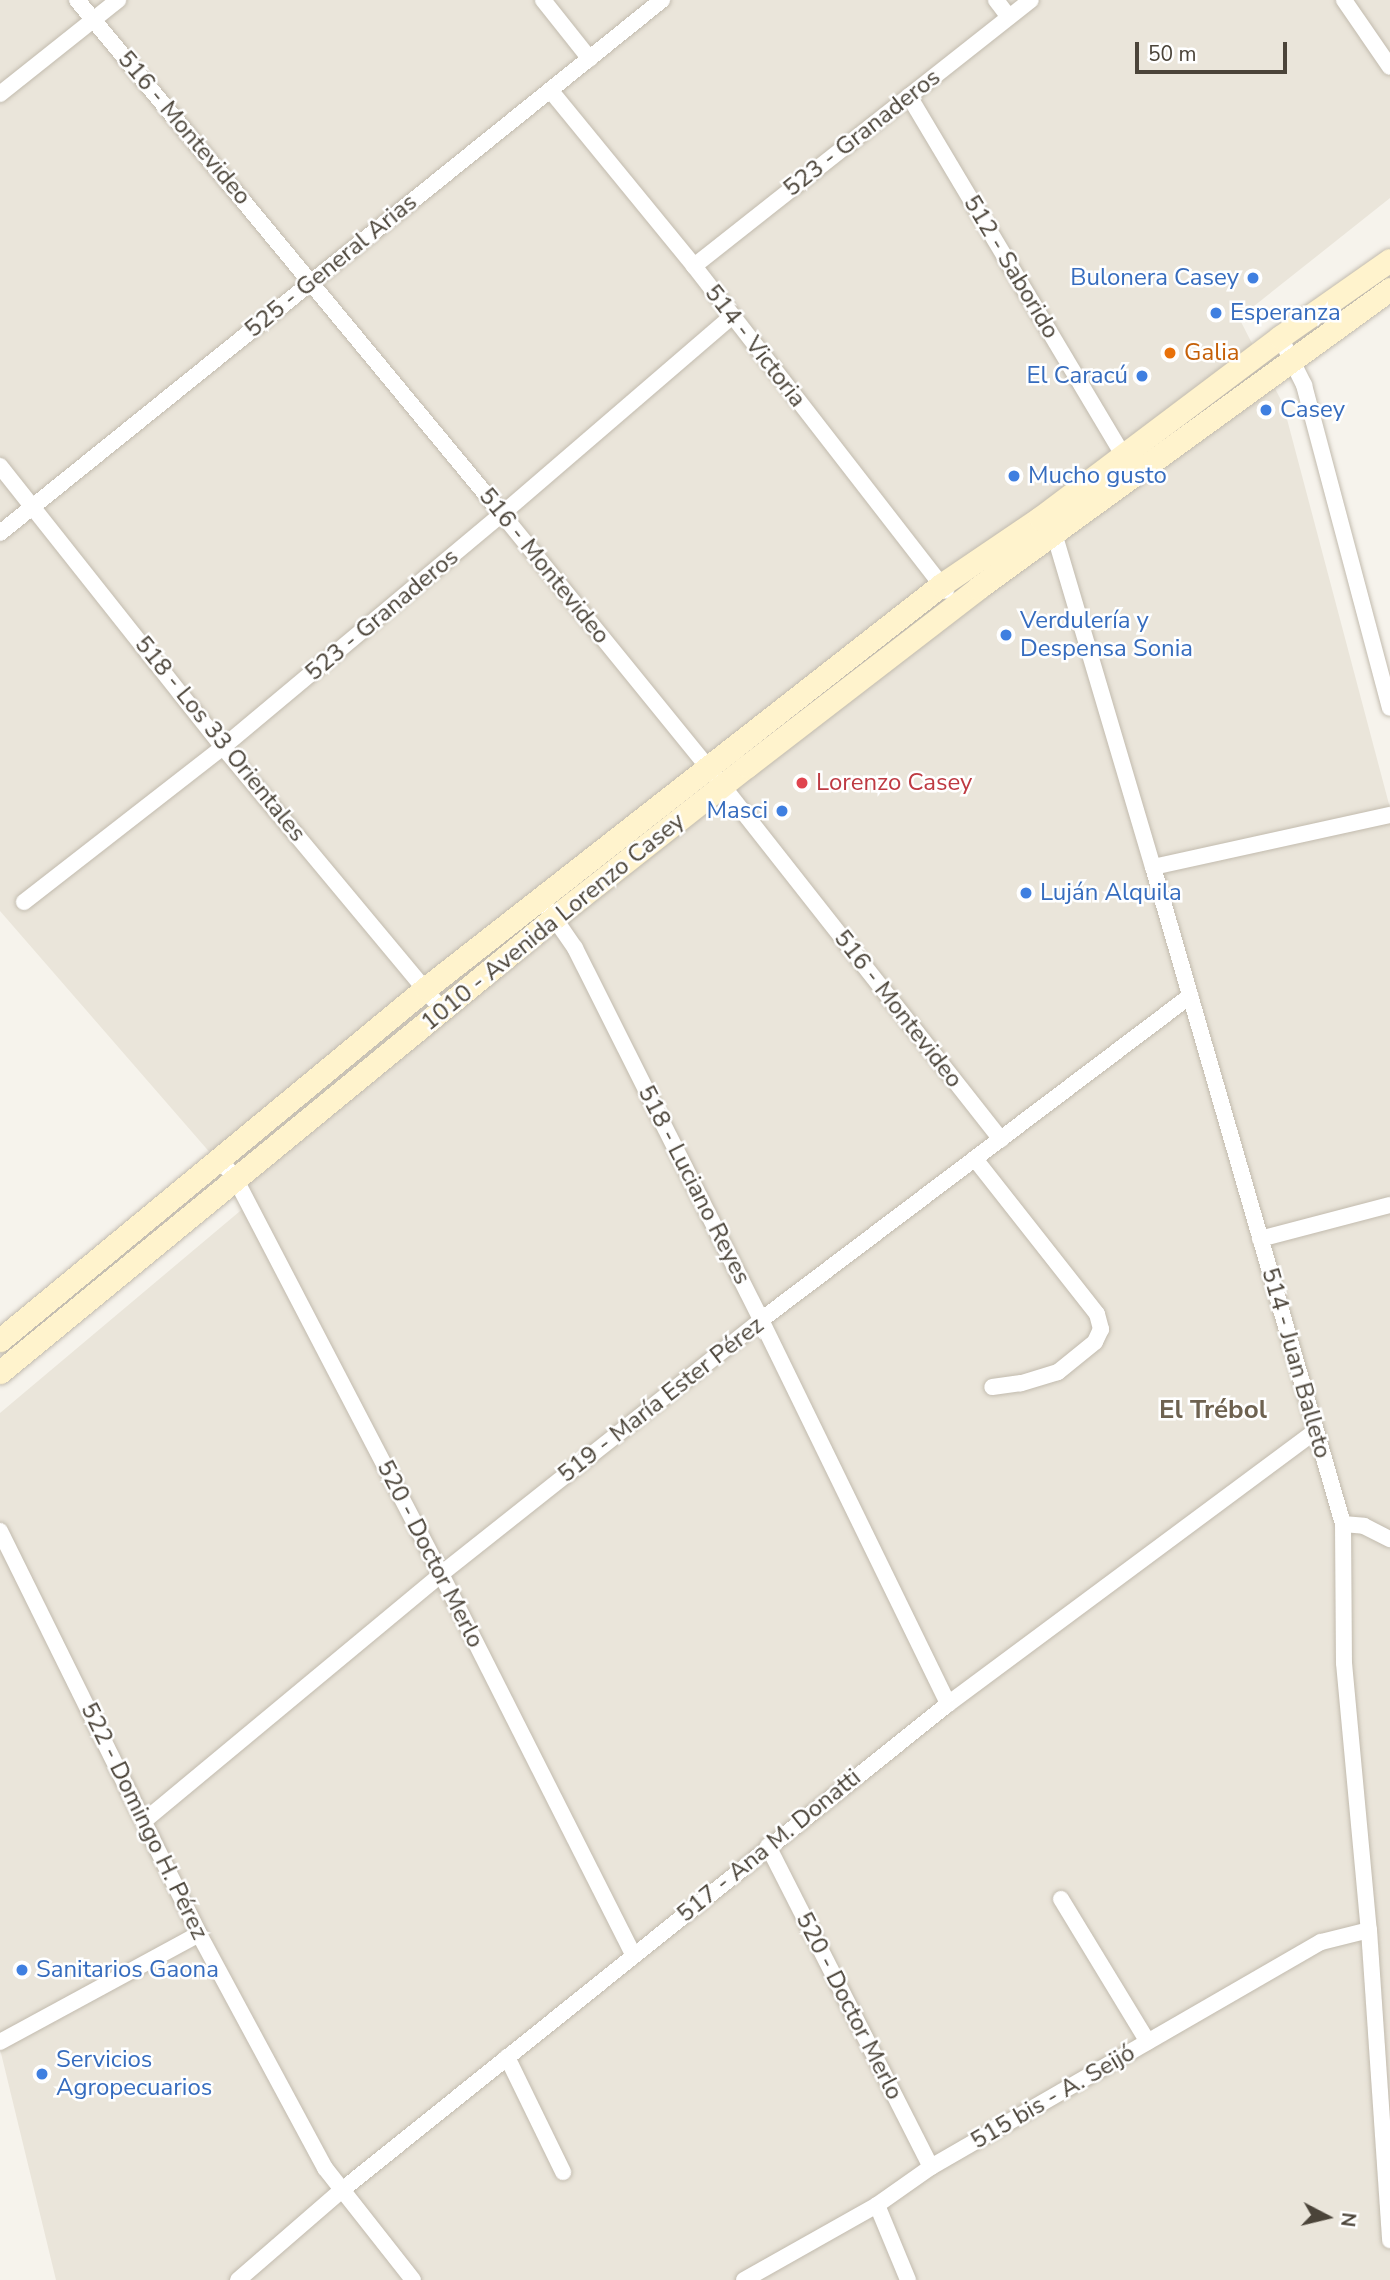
<!DOCTYPE html>
<meta charset="utf-8">
<style>
body{margin:0}
#map{position:relative;width:1390px;height:2280px;overflow:hidden;background:#f6f3ec;font-family:"Nunito Sans",sans-serif}
div>[style]{position:absolute}
.residential>*{inset:0;background:#eae5da}
.roads{filter:drop-shadow(0 0 2px #c2bbae) drop-shadow(0 0 2px #c2bbae)}
.minor>*{height:16px;margin:-8px;padding:0 8px;transform-origin:8px;border-radius:8px;background:#fff}
.secondary>*{height:23px;margin:-11.5px;padding:0 11.5px;transform-origin:11.5px;border-radius:11.5px;background:#fff3cd}
.dots>*{width:19px;height:19px;translate:-50% -50%;box-sizing:border-box;border:4px solid #fff;border-radius:50%}
span{translate:-50% -50%;white-space:nowrap;text-align:center;line-height:1.15;-webkit-text-stroke:5px #fff;paint-order:stroke}
.street-label{font-size:24px;color:#4b4439}
.shop-label{font-size:24px;color:#366cbe}
.right{translate:-100% -50%;text-align:right}
.left{translate:0 -50%;text-align:left}
.food-label{font-size:24px;color:#c56008}
.health-label{font-size:24px;color:#be3a42}
.neighbourhood-label{font-size:26px;color:#6e6250;font-weight:700}
.north{position:absolute;left:1292px;top:2182px;width:70px;height:70px;-webkit-text-stroke:5px #fff;paint-order:stroke;rotate:97deg;font-size:19px;font-weight:700;line-height:28px;text-align:center;color:#4b4439}
.north::after{content:'';display:block;margin:auto;width:24px;height:32px;background:#4b4439;clip-path:polygon(50% 0,100% 100%,50% 72%,0 100%)}
.scale{position:absolute;left:1135px;top:42px;width:152px;height:32px;box-sizing:border-box;border:4px solid #4b4439;border-top:0;padding-left:9px;font-size:21px;line-height:24px;white-space:nowrap;color:#4b4439;-webkit-text-stroke:5px #fff;paint-order:stroke}
</style>
<div id="map">
<div class="residential">
<i style="clip-path:polygon(0 0,1390px 0,1390px 198px,1239px 318px,1283px 404px,1390px 808px,1390px 2280px,56px 2280px,0 2049px,0 1413px,252px 1201px,0 911px)"></i>
</div>
<div class="roads">
<div class="minor">
<i style="left:77px;top:0;width:667px;rotate:50.41deg"></i>
<i style="left:502px;top:514px;width:349px;rotate:50.9deg"></i>
<i style="left:722px;top:785px;width:451px;rotate:51.8deg"></i>
<i style="left:543px;top:0;width:75px;rotate:51.5deg"></i>
<i style="left:996px;top:0;width:21px;rotate:53deg"></i>
<i style="left:1344px;top:0;width:81px;rotate:55.5deg"></i>
<i style="left:551px;top:91px;width:226px;rotate:50.7deg"></i>
<i style="left:694px;top:266px;width:411px;rotate:52.2deg"></i>
<i style="left:0;top:94px;width:151px;rotate:-38.5deg"></i>
<i style="left:909px;top:96px;width:428px;rotate:59.2deg"></i>
<i style="left:694px;top:266px;width:429px;rotate:-38.3deg"></i>
<i style="left:1280px;top:337px;width:54px;rotate:63.4deg"></i>
<i style="left:1304px;top:385px;width:334px;rotate:75.1deg"></i>
<i style="left:0;top:466px;width:359px;rotate:51.6deg"></i>
<i style="left:223px;top:747px;width:342px;rotate:50.2deg"></i>
<i style="left:1049px;top:528px;width:7px;rotate:45deg"></i>
<i style="left:1054px;top:533px;width:348px;rotate:73.5deg"></i>
<i style="left:1153px;top:867px;width:684px;rotate:73.87deg"></i>
<i style="left:1343px;top:1524px;width:139px;rotate:89.6deg"></i>
<i style="left:1344px;top:1663px;width:268px;rotate:84.7deg"></i>
<i style="left:1369px;top:1930px;width:311px;rotate:86.1deg"></i>
<i style="left:0;top:533px;width:850px;rotate:-38.84deg"></i>
<i style="left:1153px;top:867px;width:243px;rotate:-12.4deg"></i>
<i style="left:24px;top:902px;width:252px;rotate:-37.9deg"></i>
<i style="left:223px;top:747px;width:363px;rotate:-39.9deg"></i>
<i style="left:502px;top:514px;width:302px;rotate:-40.7deg"></i>
<i style="left:548px;top:909px;width:47px;rotate:55.3deg"></i>
<i style="left:575px;top:948px;width:416px;rotate:63.4deg"></i>
<i style="left:761px;top:1320px;width:427px;rotate:64deg"></i>
<i style="left:219px;top:1158px;width:28px;rotate:52deg"></i>
<i style="left:236px;top:1180px;width:444px;rotate:62.5deg"></i>
<i style="left:441px;top:1574px;width:426px;rotate:63.2deg"></i>
<i style="left:975px;top:1159px;width:197px;rotate:51.8deg"></i>
<i style="left:1097px;top:1314px;width:16px;rotate:75deg"></i>
<i style="left:1101px;top:1329px;width:14px;rotate:115deg"></i>
<i style="left:1095px;top:1342px;width:48px;rotate:141deg"></i>
<i style="left:1058px;top:1372px;width:39px;rotate:163deg"></i>
<i style="left:1021px;top:1383px;width:29px;rotate:172deg"></i>
<i style="left:1260px;top:1239px;width:134px;rotate:-14.7deg"></i>
<i style="left:1343px;top:1524px;width:21px;rotate:5deg"></i>
<i style="left:1364px;top:1526px;width:29px;rotate:27deg"></i>
<i style="left:0;top:1531px;width:449px;rotate:63.7deg"></i>
<i style="left:199px;top:1934px;width:266px;rotate:61.7deg"></i>
<i style="left:325px;top:2168px;width:142px;rotate:51.8deg"></i>
<i style="left:144px;top:1821px;width:386px;rotate:-39.7deg"></i>
<i style="left:441px;top:1574px;width:409px;rotate:-38.4deg"></i>
<i style="left:761px;top:1320px;width:538px;rotate:-37.06deg"></i>
<i style="left:768px;top:1846px;width:360px;rotate:63.1deg"></i>
<i style="left:1061px;top:1899px;width:167px;rotate:58.7deg"></i>
<i style="left:0;top:2042px;width:226px;rotate:-28.5deg"></i>
<i style="left:507px;top:2057px;width:128px;rotate:64deg"></i>
<i style="left:877px;top:2205px;width:81px;rotate:67.5deg"></i>
<i style="left:238px;top:2280px;width:138px;rotate:-40.9deg"></i>
<i style="left:342px;top:2190px;width:777px;rotate:-38.73deg"></i>
<i style="left:948px;top:1704px;width:457px;rotate:-36.6deg"></i>
<i style="left:744px;top:2280px;width:153px;rotate:-29.4deg"></i>
<i style="left:877px;top:2205px;width:66px;rotate:-35.1deg"></i>
<i style="left:931px;top:2167px;width:450px;rotate:-30deg"></i>
<i style="left:1321px;top:1942px;width:49px;rotate:-14deg"></i>
</div>
<div class="secondary">
<i style="left:0;top:1340px;width:553px;rotate:-39.57deg"></i>
<i style="left:426px;top:988px;width:654px;rotate:-38.04deg"></i>
<i style="left:941px;top:585px;width:120px;rotate:-34.1deg"></i>
<i style="left:1040px;top:518px;width:301px;rotate:-37deg"></i>
<i style="left:1280px;top:337px;width:134px;rotate:-35deg"></i>
<i style="left:0;top:1372px;width:718px;rotate:-39.35deg"></i>
<i style="left:555px;top:917px;width:244px;rotate:-38.2deg"></i>
<i style="left:747px;top:766px;width:292px;rotate:-37.6deg"></i>
<i style="left:978px;top:588px;width:509px;rotate:-35.97deg"></i>
</div>
</div>
<div class="dots">
<i style="left:1253px;top:278px;background:#3f7fe0"></i>
<i style="left:1216px;top:313px;background:#3f7fe0"></i>
<i style="left:1170px;top:353px;background:#e8710a"></i>
<i style="left:1142px;top:376px;background:#3f7fe0"></i>
<i style="left:1266px;top:410px;background:#3f7fe0"></i>
<i style="left:1014px;top:476px;background:#3f7fe0"></i>
<i style="left:1006px;top:635px;background:#3f7fe0"></i>
<i style="left:802px;top:783px;background:#e0444e"></i>
<i style="left:782px;top:811px;background:#3f7fe0"></i>
<i style="left:1026px;top:893px;background:#3f7fe0"></i>
<i style="left:22px;top:1970px;background:#3f7fe0"></i>
<i style="left:42px;top:2074px;background:#3f7fe0"></i>
</div>
<div class="street-label">
<span style="left:184px;top:128px;rotate:50deg">516 - Montevideo</span>
<span style="left:862px;top:133px;rotate:-38deg">523 - Granaderos</span>
<span style="left:331px;top:266px;rotate:-39deg">525 - General Arias</span>
<span style="left:1011px;top:267px;rotate:59deg">512 - Saborido</span>
<span style="left:755px;top:346px;rotate:52deg">514 - Victoria</span>
<span style="left:544px;top:566px;rotate:51deg">516 - Montevideo</span>
<span style="left:382px;top:615px;rotate:-40deg">523 - Granaderos</span>
<span style="left:220px;top:739px;rotate:51deg">518 - Los 33 Orientales</span>
<span style="left:553px;top:922px;rotate:-39deg">1010 - Avenida Lorenzo Casey</span>
<span style="left:898px;top:1009px;rotate:52deg">516 - Montevideo</span>
<span style="left:694px;top:1185px;rotate:63deg">518 - Luciano Reyes</span>
<span style="left:1296px;top:1363px;rotate:74deg">514 - Juan Balleto</span>
<span style="left:661px;top:1400px;rotate:-38deg">519 - María Ester Pérez</span>
<span style="left:430px;top:1554px;rotate:63deg">520 - Doctor Merlo</span>
<span style="left:144px;top:1821px;rotate:64deg">522 - Domingo H. Pérez</span>
<span style="left:769px;top:1846px;rotate:-39deg">517 - Ana M. Donatti</span>
<span style="left:849px;top:2006px;rotate:63deg">520 - Doctor Merlo</span>
<span style="left:1053px;top:2097px;rotate:-30deg">515 bis - A. Seijó</span>
</div>
<div class="shop-label">
<span class="right" style="left:1239px;top:278px">Bulonera Casey</span>
<span class="left" style="left:1230px;top:313px">Esperanza</span>
<span class="right" style="left:1128px;top:376px">El Caracú</span>
<span class="left" style="left:1280px;top:410px">Casey</span>
<span class="left" style="left:1028px;top:476px">Mucho gusto</span>
<span class="left" style="left:1020px;top:635px">Verdulería y<br>Despensa Sonia</span>
<span class="right" style="left:768px;top:811px">Masci</span>
<span class="left" style="left:1040px;top:893px">Luján Alquila</span>
<span class="left" style="left:36px;top:1970px">Sanitarios Gaona</span>
<span class="left" style="left:56px;top:2074px">Servicios<br>Agropecuarios</span>
</div>
<div class="food-label">
<span class="left" style="left:1184px;top:353px">Galia</span>
</div>
<div class="health-label">
<span class="left" style="left:816px;top:783px">Lorenzo Casey</span>
</div>
<div class="neighbourhood-label">
<span style="left:1213px;top:1410px">El Trébol</span>
</div>
<div class="north">N</div>
<div class="scale">50 m</div>
</div>
